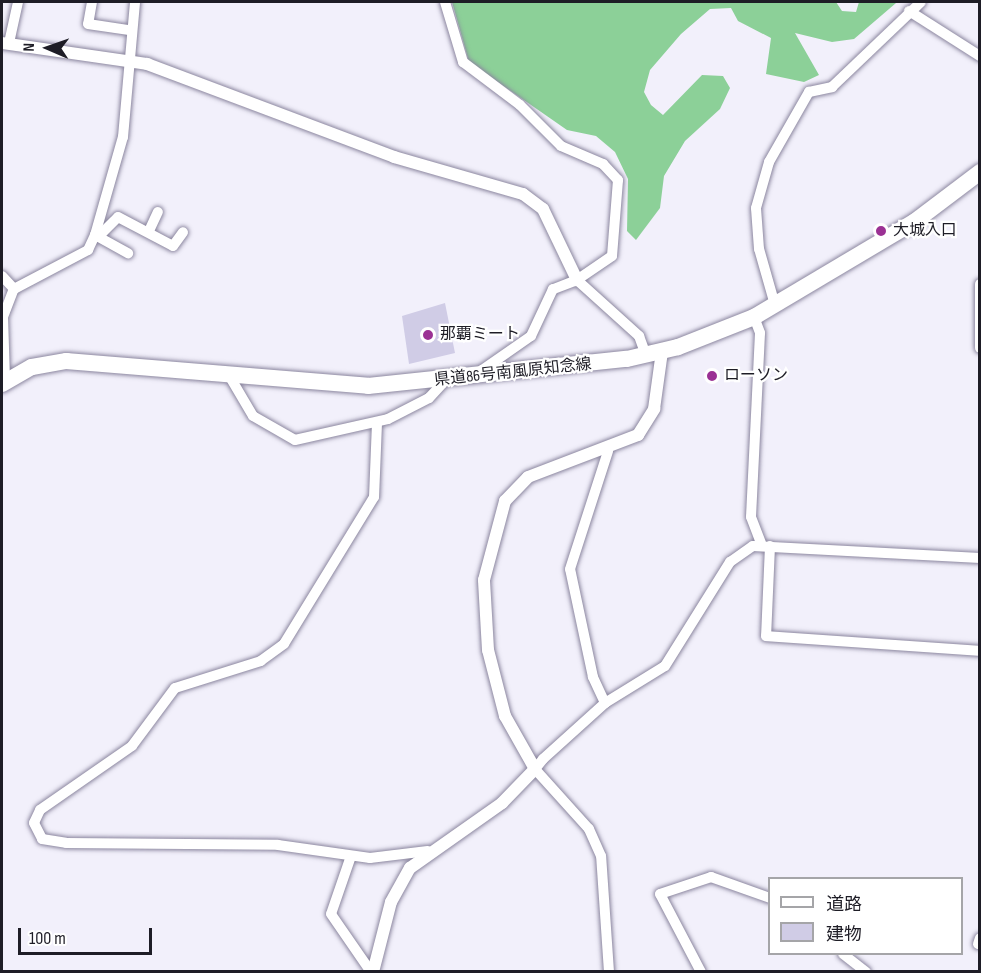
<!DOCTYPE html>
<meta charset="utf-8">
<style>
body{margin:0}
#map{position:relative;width:981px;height:973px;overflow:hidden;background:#f2f0fb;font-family:"Sofia Sans Condensed","Noto Sans JP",sans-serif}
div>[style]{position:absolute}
.forest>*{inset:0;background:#8cd098}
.building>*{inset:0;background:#d0cce6}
.roads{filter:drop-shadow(0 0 2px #8b869f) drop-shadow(0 0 2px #8b869f)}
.minor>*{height:10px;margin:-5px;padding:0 5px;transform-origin:5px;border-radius:5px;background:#fff}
.tertiary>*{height:12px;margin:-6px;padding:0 6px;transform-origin:6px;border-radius:6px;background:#fff}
.primary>*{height:16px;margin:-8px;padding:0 8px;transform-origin:8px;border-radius:8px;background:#fff}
.dots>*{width:16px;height:16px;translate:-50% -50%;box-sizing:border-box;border:3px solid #fff;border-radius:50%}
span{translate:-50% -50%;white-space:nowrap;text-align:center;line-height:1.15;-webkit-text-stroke:4.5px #fff;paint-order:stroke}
.poi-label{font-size:16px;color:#1e1d26}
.left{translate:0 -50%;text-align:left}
.street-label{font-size:16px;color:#1e1d26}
.frame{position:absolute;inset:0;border:3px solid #1e1d26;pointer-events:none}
.legend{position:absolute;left:768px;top:877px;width:195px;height:78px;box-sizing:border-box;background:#fff;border:2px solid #a5a5a8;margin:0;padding:8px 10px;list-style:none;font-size:18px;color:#1e1d26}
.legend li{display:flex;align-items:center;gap:12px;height:30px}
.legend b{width:30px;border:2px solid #a5a5a8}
.north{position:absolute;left:18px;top:18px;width:60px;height:60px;-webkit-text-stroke:4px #fff;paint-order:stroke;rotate:272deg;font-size:16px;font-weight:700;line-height:24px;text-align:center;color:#1e1d26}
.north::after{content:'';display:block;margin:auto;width:21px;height:27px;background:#1e1d26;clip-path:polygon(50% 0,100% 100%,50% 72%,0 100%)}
.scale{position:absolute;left:18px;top:928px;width:134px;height:27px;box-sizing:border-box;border:3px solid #1e1d26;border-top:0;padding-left:8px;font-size:18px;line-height:21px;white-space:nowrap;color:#1e1d26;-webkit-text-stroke:4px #fff;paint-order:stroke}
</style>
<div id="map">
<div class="forest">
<i style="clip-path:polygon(452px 2px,836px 2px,842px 11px,856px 12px,859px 2px,896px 3px,854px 39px,832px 42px,795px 33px,819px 75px,804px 82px,766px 74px,771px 38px,738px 21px,731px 8px,710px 9px,681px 34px,650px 70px,644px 92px,651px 105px,663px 115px,702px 75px,723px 76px,730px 88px,720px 109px,685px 141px,664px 176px,660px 208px,636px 240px,627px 231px,628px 179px,615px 152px,596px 136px,567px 130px,469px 62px)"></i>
</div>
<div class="building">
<i style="clip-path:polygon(445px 303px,455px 353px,409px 364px,402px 316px)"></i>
</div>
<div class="roads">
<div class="minor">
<i style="left:92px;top:2px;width:22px;rotate:100deg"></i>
<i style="left:88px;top:24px;width:40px;rotate:8.5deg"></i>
<i style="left:445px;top:2px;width:63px;rotate:73.3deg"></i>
<i style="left:463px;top:62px;width:71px;rotate:37deg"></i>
<i style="left:520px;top:105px;width:58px;rotate:45deg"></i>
<i style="left:561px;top:146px;width:46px;rotate:23.2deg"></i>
<i style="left:603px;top:164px;width:22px;rotate:47deg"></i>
<i style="left:618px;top:180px;width:76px;rotate:94.5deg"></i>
<i style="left:612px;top:256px;width:42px;rotate:145.6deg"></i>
<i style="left:577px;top:280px;width:26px;rotate:159deg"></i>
<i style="left:553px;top:289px;width:52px;rotate:115.1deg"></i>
<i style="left:531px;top:336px;width:65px;rotate:145.1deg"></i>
<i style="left:909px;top:11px;width:84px;rotate:32.4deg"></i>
<i style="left:9px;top:43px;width:42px;rotate:-77.6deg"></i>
<i style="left:149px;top:231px;width:21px;rotate:-65deg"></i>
<i style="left:95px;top:235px;width:38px;rotate:29deg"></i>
<i style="left:98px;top:237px;width:28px;rotate:-45deg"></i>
<i style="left:118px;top:217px;width:62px;rotate:27.8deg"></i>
<i style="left:173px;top:246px;width:17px;rotate:-54deg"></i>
<i style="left:2px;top:276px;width:18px;rotate:47deg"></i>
<i style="left:577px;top:280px;width:84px;rotate:42.1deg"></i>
<i style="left:639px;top:336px;width:20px;rotate:70deg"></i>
<i style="left:980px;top:284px;width:64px;rotate:90deg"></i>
<i style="left:775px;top:305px;width:58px;rotate:-105.9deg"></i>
<i style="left:759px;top:249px;width:41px;rotate:-94.2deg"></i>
<i style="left:756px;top:208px;width:48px;rotate:-74.2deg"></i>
<i style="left:769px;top:162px;width:81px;rotate:-60.3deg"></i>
<i style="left:809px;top:92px;width:24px;rotate:-12deg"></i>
<i style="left:832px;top:87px;width:123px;rotate:-43.7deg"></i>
<i style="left:754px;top:317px;width:17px;rotate:69deg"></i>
<i style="left:760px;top:333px;width:184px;rotate:92.8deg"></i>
<i style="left:751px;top:517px;width:28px;rotate:69deg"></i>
<i style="left:230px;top:377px;width:45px;rotate:59.5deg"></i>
<i style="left:253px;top:416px;width:48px;rotate:29.7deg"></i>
<i style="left:295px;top:440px;width:95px;rotate:-12.7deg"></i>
<i style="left:388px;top:419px;width:46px;rotate:-27.1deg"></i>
<i style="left:429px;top:398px;width:23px;rotate:-47deg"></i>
<i style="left:5px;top:380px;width:63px;rotate:-91.8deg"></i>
<i style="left:3px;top:317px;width:30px;rotate:-69deg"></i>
<i style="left:14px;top:289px;width:84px;rotate:-27.8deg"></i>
<i style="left:88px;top:250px;width:17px;rotate:-65deg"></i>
<i style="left:95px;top:235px;width:102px;rotate:-74.1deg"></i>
<i style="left:123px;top:137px;width:136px;rotate:-84.9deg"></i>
<i style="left:377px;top:423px;width:74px;rotate:92.3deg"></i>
<i style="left:374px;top:497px;width:172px;rotate:121.5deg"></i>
<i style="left:284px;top:644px;width:29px;rotate:144deg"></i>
<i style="left:261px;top:661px;width:90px;rotate:162.6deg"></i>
<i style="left:175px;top:688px;width:72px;rotate:126.6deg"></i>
<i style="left:132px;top:746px;width:112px;rotate:145.2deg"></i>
<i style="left:40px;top:810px;width:14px;rotate:115deg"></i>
<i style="left:34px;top:823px;width:18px;rotate:63deg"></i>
<i style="left:42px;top:839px;width:24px;rotate:9deg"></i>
<i style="left:66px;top:843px;width:212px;rotate:0.5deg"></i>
<i style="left:278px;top:845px;width:93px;rotate:8deg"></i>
<i style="left:370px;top:858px;width:58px;rotate:-6.9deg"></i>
<i style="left:770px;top:546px;width:90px;rotate:92.5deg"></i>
<i style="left:766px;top:636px;width:215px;rotate:4deg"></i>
<i style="left:605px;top:703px;width:29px;rotate:-115deg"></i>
<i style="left:593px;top:677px;width:110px;rotate:-102deg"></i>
<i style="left:570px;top:569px;width:124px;rotate:-72.1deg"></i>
<i style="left:351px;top:856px;width:61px;rotate:109deg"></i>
<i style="left:331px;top:914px;width:70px;rotate:55.4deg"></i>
<i style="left:978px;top:944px;width:6px;rotate:-72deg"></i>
<i style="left:843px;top:954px;width:29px;rotate:38deg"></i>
<i style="left:609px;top:972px;width:116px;rotate:-93.9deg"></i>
<i style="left:601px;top:856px;width:30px;rotate:-114deg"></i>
<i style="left:589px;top:829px;width:81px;rotate:-132deg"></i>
<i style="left:535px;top:769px;width:13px;rotate:-51deg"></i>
<i style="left:543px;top:759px;width:84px;rotate:-42.1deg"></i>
<i style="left:605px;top:703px;width:70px;rotate:-31.7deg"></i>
<i style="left:665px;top:666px;width:123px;rotate:-58deg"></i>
<i style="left:730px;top:562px;width:28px;rotate:-35deg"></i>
<i style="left:753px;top:546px;width:227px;rotate:3deg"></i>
<i style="left:701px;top:972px;width:88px;rotate:-117.7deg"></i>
<i style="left:660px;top:894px;width:54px;rotate:-18.4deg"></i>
<i style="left:711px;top:877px;width:63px;rotate:19.6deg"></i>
</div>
<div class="tertiary">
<i style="left:2px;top:43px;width:147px;rotate:8.2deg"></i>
<i style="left:147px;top:64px;width:264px;rotate:20.6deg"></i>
<i style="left:394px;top:157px;width:134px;rotate:16deg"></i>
<i style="left:523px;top:194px;width:25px;rotate:37deg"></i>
<i style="left:543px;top:209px;width:79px;rotate:64.4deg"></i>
<i style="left:373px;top:972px;width:72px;rotate:-75.6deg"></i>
<i style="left:391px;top:902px;width:39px;rotate:-61deg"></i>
<i style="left:410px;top:868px;width:113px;rotate:-35.2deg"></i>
<i style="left:502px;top:803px;width:47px;rotate:-45.9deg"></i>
<i style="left:535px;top:769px;width:61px;rotate:-119.5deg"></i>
<i style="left:505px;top:716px;width:68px;rotate:-104.4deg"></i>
<i style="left:488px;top:650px;width:70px;rotate:-93.3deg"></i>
<i style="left:484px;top:580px;width:82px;rotate:-75.1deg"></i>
<i style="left:505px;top:501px;width:33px;rotate:-46deg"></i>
<i style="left:528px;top:477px;width:118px;rotate:-20.9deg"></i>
<i style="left:638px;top:435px;width:31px;rotate:-58deg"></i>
<i style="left:654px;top:409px;width:59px;rotate:-82.1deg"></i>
</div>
<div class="primary">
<i style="left:2px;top:384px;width:34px;rotate:-30deg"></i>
<i style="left:32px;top:367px;width:35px;rotate:-10deg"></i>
<i style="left:66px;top:361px;width:303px;rotate:4.7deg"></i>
<i style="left:368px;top:386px;width:260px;rotate:-6deg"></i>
<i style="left:627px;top:359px;width:52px;rotate:-13.2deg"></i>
<i style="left:678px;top:347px;width:82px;rotate:-21.5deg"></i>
<i style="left:754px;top:317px;width:186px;rotate:-30.7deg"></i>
<i style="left:914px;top:222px;width:83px;rotate:-37.1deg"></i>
</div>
</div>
<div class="dots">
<i style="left:881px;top:231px;background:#9b3194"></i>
<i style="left:428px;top:335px;background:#9b3194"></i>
<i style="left:712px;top:376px;background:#9b3194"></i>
</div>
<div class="poi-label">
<span class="left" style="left:893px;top:231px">大城入口</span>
<span class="left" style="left:440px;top:335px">那覇ミート</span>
<span class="left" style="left:724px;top:376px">ローソン</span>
</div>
<div class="street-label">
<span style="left:513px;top:373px;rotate:-6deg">県道86号南風原知念線</span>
</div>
<div class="frame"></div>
<ul class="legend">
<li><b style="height:8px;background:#fff"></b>道路</li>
<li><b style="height:16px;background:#d0cce6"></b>建物</li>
</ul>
<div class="north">N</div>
<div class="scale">100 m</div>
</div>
